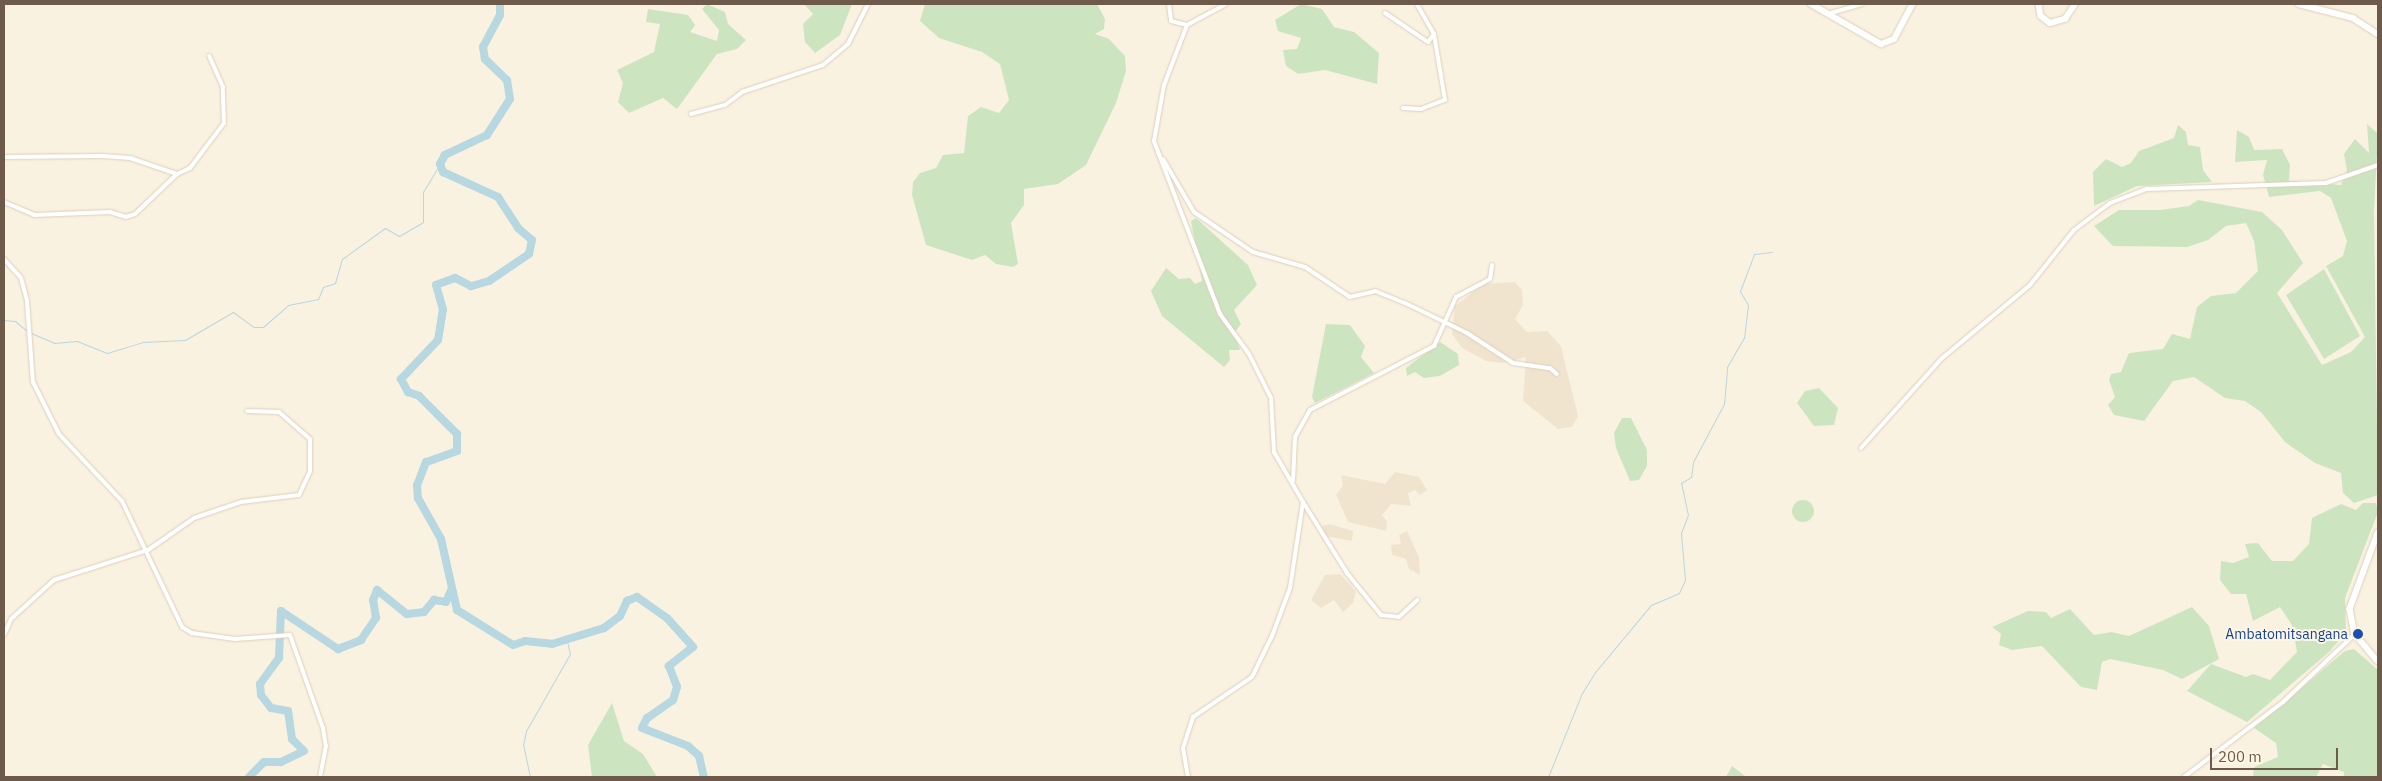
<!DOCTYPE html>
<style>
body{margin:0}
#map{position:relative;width:2382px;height:781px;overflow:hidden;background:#faf2e0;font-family:"IBM Plex Sans",sans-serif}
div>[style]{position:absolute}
.residential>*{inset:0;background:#f1e4cf}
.green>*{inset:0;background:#cce5c0}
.round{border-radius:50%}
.stream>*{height:1px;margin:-0.5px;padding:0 0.5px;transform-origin:0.5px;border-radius:0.5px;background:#b7d7e1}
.river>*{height:8px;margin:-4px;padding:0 4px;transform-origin:4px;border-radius:4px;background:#b7d7e1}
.roads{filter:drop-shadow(0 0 1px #ddcfbd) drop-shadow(0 0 1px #ddcfbd)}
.street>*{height:4px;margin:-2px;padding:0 2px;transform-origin:2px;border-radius:2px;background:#fff}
.secondary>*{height:5.5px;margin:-2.75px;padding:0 2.75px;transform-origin:2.75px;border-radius:2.75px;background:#fff}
.dots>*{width:14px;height:14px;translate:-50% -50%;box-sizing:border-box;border:2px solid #fdf6e5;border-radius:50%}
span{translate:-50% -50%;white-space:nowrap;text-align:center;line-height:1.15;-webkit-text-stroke:4px #fdf6e5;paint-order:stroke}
.transit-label{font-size:14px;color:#164399}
.right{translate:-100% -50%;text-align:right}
.frame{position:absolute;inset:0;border:5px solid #6e5a4a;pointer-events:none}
.scale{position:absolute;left:2210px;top:748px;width:128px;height:22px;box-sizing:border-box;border:2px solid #6e5a4a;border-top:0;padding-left:6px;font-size:15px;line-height:18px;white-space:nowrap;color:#6e5a4a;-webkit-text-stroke:4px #fdf6e5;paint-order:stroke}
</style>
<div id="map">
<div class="residential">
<i style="clip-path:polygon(1515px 282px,1522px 290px,1523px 305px,1515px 319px,1527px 332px,1547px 331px,1561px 346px,1578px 416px,1572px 427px,1558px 429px,1523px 401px,1526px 357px,1503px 363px,1486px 361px,1462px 348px,1452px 334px,1455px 306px,1483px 284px)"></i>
<i style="clip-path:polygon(1395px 472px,1419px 477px,1427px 490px,1420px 495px,1415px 490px,1408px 493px,1411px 506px,1391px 504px,1382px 515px,1387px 521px,1386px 531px,1348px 522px,1336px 495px,1343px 485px,1341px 475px,1385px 484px)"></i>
<i style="clip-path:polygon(1330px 524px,1353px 531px,1352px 541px,1325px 536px,1321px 526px)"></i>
<i style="clip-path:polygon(1407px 531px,1419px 557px,1420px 575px,1409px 569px,1406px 559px,1392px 555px,1391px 545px,1401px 544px,1399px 535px)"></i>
<i style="clip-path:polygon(1340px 574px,1356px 591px,1353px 603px,1343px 612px,1334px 600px,1321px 608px,1311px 600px,1325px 575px)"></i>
</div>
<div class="green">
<i style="clip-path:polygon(707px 4px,725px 12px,728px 24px,746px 40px,737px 49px,717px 54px,677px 109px,663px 98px,629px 113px,618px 102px,623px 83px,617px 70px,654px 52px,660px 24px,646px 22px,648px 9px,688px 15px,695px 25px,690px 32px,717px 41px,719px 30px,702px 9px)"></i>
<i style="clip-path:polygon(804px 4px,852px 4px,840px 35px,815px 53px,805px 42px,803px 24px,813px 14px)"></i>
<i style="clip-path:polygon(925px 4px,1097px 4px,1105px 19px,1104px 29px,1095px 34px,1109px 39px,1125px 56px,1126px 71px,1116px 103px,1086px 165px,1058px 184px,1024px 189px,1024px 205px,1011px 223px,1018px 264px,1013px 267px,996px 264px,985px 255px,972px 260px,926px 245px,912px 195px,913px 182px,920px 173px,936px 168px,943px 155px,964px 153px,968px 116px,981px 107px,999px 113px,1009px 100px,1000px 64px,982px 52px,939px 38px,920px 21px)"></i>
<i style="clip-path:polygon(1301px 4px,1322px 9px,1334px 27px,1354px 32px,1379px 53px,1377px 84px,1325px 70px,1298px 74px,1286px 66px,1283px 50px,1297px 49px,1301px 38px,1278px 31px,1275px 20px)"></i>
<i style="clip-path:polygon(2367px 124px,2378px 134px,2374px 211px,2378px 495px,2354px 503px,2343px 493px,2341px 473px,2315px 463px,2285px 442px,2261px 412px,2245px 401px,2225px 398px,2194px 377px,2173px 381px,2144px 421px,2114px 415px,2108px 405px,2115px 397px,2109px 380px,2111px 374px,2121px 372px,2129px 353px,2163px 349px,2172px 334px,2190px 339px,2197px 307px,2211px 296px,2236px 293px,2258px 271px,2254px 241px,2246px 223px,2226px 226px,2208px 240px,2187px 247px,2113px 246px,2094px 226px,2119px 210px,2160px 210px,2189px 206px,2198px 200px,2262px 212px,2282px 230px,2303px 263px,2277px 293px,2322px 365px,2351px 352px,2365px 337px,2326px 266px,2343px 256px,2347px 241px,2331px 198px,2320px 191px,2269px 197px,2263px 175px,2267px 160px,2235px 162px,2237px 130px,2249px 137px,2254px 150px,2282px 149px,2290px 165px,2289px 181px,2341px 185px,2347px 170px,2344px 154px,2355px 139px,2369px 153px)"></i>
<i style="clip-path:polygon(2178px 125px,2186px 132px,2188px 145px,2200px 147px,2203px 170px,2212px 182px,2137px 186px,2094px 206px,2093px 172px,2106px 159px,2122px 167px,2131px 163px,2139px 151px,2174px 138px)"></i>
<i style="clip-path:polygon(1196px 218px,1248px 265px,1257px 285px,1234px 310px,1241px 324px,1235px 332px,1240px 350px,1229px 350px,1230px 360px,1224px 367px,1162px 316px,1151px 291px,1166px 268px,1179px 279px,1190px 278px,1195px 284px,1202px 281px,1191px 221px)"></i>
<i style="clip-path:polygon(2324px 269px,2360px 336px,2324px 359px,2286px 295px)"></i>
<i style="clip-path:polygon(1326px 324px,1350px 325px,1365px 346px,1361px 357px,1374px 373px,1315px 403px,1312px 397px)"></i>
<i style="clip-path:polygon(1440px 342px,1458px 354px,1459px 365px,1440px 376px,1424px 378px,1415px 372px,1407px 376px,1406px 368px)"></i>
<i style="clip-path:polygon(1819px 388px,1838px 408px,1834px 425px,1814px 426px,1797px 403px,1805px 391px)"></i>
<i style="clip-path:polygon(1622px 418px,1631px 418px,1647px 450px,1647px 466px,1639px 480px,1630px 481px,1616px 448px,1614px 433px)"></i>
<i class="round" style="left:1792px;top:500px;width:22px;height:22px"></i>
<i style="clip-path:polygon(2363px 503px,2376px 503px,2378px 512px,2345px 598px,2346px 632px,2329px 652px,2247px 722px,2187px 691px,2211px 664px,2246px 677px,2253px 674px,2270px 680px,2297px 652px,2292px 625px,2280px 607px,2253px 621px,2246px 594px,2231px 594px,2220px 580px,2221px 561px,2233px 563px,2249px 557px,2245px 544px,2258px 543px,2272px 561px,2293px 561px,2309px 544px,2312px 518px,2341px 504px,2356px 510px)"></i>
<i style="clip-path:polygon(2192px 607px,2209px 626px,2219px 659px,2182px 679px,2163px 670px,2110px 659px,2102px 662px,2097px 690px,2081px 687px,2042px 646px,2012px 650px,1999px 645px,2001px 634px,1992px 627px,2028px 611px,2046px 612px,2051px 618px,2070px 609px,2094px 635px,2111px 632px,2129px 636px)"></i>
<i style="clip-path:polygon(2354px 649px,2378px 670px,2378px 777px,2344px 777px,2344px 772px,2323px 764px,2316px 777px,2253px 777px,2254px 767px,2278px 757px,2276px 743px,2254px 728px,2345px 651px)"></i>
<i style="clip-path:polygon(612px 703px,624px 741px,643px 754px,657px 777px,592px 777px,588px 745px)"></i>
<i style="clip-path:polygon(1732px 766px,1745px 776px,1744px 777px,1726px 777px)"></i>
</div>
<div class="stream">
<i style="left:4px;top:320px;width:11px;rotate:5deg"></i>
<i style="left:15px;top:321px;width:16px;rotate:40deg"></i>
<i style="left:31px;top:333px;width:25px;rotate:23deg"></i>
<i style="left:54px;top:343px;width:23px;rotate:-5deg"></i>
<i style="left:77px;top:341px;width:32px;rotate:22deg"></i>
<i style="left:107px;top:353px;width:38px;rotate:-17deg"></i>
<i style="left:143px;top:342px;width:42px;rotate:-2.7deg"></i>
<i style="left:185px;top:340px;width:56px;rotate:-30.3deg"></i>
<i style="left:233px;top:312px;width:26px;rotate:36deg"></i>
<i style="left:254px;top:327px;width:9px"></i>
<i style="left:263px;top:327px;width:33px;rotate:-41deg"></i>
<i style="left:288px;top:305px;width:31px;rotate:-11deg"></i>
<i style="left:318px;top:299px;width:13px;rotate:-67deg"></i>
<i style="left:323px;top:287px;width:13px;rotate:-18deg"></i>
<i style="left:335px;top:283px;width:25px;rotate:-74deg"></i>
<i style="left:342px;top:259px;width:53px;rotate:-35.8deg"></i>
<i style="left:385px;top:228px;width:16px;rotate:30deg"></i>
<i style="left:399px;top:236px;width:28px;rotate:-30deg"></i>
<i style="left:423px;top:222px;width:30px;rotate:-90deg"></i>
<i style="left:423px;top:192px;width:33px;rotate:-59deg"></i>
<i style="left:530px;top:777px;width:33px;rotate:-102deg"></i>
<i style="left:523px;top:745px;width:14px;rotate:-78deg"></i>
<i style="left:526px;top:731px;width:89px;rotate:-60.3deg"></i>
<i style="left:570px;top:654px;width:13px;rotate:-103deg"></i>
<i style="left:1548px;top:777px;width:91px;rotate:-68deg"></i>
<i style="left:1582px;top:693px;width:26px;rotate:-58deg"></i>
<i style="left:1596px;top:671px;width:86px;rotate:-50.2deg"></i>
<i style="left:1651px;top:605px;width:30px;rotate:-23deg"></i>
<i style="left:1679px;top:593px;width:14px;rotate:-65deg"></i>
<i style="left:1685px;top:580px;width:47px;rotate:-94.9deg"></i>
<i style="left:1681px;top:533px;width:19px;rotate:-69deg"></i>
<i style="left:1688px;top:515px;width:33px;rotate:-102deg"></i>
<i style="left:1681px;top:483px;width:12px;rotate:-31deg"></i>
<i style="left:1691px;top:477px;width:15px;rotate:-82deg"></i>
<i style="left:1693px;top:462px;width:66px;rotate:-61.9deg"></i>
<i style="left:1724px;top:404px;width:37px;rotate:-85deg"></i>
<i style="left:1727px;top:367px;width:34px;rotate:-60deg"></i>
<i style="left:1744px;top:338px;width:33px;rotate:-83deg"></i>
<i style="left:1748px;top:305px;width:16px;rotate:-120deg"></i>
<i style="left:1740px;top:291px;width:40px;rotate:-69deg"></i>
<i style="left:1754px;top:254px;width:18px;rotate:-6deg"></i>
</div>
<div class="river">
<i style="left:500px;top:4px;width:11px;rotate:90deg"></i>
<i style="left:500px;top:15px;width:36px;rotate:118deg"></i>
<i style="left:483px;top:47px;width:12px;rotate:81deg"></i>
<i style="left:485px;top:59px;width:30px;rotate:44deg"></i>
<i style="left:507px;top:80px;width:19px;rotate:81deg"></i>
<i style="left:510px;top:99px;width:43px;rotate:122.6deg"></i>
<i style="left:487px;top:135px;width:47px;rotate:154.5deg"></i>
<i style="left:445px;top:155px;width:10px;rotate:119deg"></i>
<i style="left:440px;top:164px;width:9px;rotate:69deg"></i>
<i style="left:443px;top:172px;width:60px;rotate:24.4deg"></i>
<i style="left:498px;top:197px;width:37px;rotate:57deg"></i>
<i style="left:518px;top:228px;width:18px;rotate:41deg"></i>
<i style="left:532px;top:240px;width:14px;rotate:102deg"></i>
<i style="left:529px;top:254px;width:48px;rotate:146deg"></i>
<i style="left:489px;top:281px;width:19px;rotate:164deg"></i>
<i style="left:471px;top:286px;width:18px;rotate:-153deg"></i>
<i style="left:455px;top:278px;width:20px;rotate:160deg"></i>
<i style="left:436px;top:285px;width:25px;rotate:74deg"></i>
<i style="left:443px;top:309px;width:31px;rotate:99deg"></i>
<i style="left:438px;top:340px;width:54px;rotate:133.5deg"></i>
<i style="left:401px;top:379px;width:15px;rotate:62deg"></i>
<i style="left:408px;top:392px;width:12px;rotate:20deg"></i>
<i style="left:419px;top:396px;width:54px;rotate:45deg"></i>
<i style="left:457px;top:434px;width:17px;rotate:90deg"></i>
<i style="left:457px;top:451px;width:33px;rotate:160deg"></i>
<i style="left:426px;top:462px;width:25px;rotate:111deg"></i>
<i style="left:417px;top:485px;width:13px;rotate:86deg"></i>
<i style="left:418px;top:498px;width:47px;rotate:60.7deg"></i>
<i style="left:441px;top:539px;width:73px;rotate:77.3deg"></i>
<i style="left:457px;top:610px;width:66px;rotate:32deg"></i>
<i style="left:513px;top:645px;width:13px;rotate:-18deg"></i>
<i style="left:525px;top:641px;width:27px;rotate:6deg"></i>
<i style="left:552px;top:644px;width:54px;rotate:-17.1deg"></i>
<i style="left:604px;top:628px;width:20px;rotate:-37deg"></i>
<i style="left:620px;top:616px;width:17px;rotate:-65deg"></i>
<i style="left:627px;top:601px;width:11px;rotate:-22deg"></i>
<i style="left:637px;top:597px;width:37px;rotate:35deg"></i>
<i style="left:667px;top:618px;width:39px;rotate:48deg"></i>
<i style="left:693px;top:647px;width:31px;rotate:142deg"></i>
<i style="left:669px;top:666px;width:22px;rotate:69deg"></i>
<i style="left:677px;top:687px;width:14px;rotate:107deg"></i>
<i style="left:673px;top:700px;width:32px;rotate:145deg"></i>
<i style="left:647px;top:718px;width:11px;rotate:117deg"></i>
<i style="left:642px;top:728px;width:49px;rotate:21.4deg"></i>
<i style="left:688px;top:746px;width:15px;rotate:42deg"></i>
<i style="left:699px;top:756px;width:22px;rotate:77deg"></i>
<i style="left:249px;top:777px;width:21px;rotate:-45deg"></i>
<i style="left:264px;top:762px;width:17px"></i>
<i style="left:281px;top:762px;width:25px;rotate:-26deg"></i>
<i style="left:304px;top:751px;width:17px;rotate:-135deg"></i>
<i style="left:292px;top:739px;width:28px;rotate:-98deg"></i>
<i style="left:288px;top:711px;width:17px;rotate:-170deg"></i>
<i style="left:271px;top:708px;width:16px;rotate:-128deg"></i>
<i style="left:261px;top:695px;width:11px;rotate:-95deg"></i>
<i style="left:260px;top:684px;width:32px;rotate:-54deg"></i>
<i style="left:279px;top:658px;width:47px;rotate:-87.6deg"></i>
<i style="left:281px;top:611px;width:69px;rotate:33.7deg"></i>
<i style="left:338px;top:649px;width:25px;rotate:-21deg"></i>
<i style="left:361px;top:640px;width:27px;rotate:-56deg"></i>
<i style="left:376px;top:618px;width:18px;rotate:-99deg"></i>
<i style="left:373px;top:600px;width:11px;rotate:-68deg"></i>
<i style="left:377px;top:590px;width:38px;rotate:39deg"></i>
<i style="left:407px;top:614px;width:17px;rotate:-7deg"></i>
<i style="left:424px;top:612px;width:16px;rotate:-50deg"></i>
<i style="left:434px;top:600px;width:12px;rotate:9deg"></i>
<i style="left:446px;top:602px;width:13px;rotate:-67deg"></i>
</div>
<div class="roads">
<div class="street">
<i style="left:1169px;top:4px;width:17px;rotate:83deg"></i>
<i style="left:1171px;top:21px;width:16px;rotate:14deg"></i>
<i style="left:1385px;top:13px;width:52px;rotate:34deg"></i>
<i style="left:1428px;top:42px;width:10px;rotate:-53deg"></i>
<i style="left:1434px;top:34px;width:34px;rotate:-120deg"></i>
<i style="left:1831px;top:13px;width:32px;rotate:-16deg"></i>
<i style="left:1403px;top:108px;width:18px;rotate:3deg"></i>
<i style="left:1421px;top:109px;width:26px;rotate:-21deg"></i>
<i style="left:1445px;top:100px;width:67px;rotate:-99.5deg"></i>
<i style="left:691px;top:114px;width:35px;rotate:-15deg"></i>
<i style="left:725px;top:105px;width:21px;rotate:-37deg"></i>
<i style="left:742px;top:92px;width:85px;rotate:-18.4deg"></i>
<i style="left:823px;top:65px;width:33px;rotate:-40deg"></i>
<i style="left:848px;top:44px;width:45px;rotate:-63.4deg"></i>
<i style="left:4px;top:157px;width:99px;rotate:-0.6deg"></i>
<i style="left:103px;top:156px;width:27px;rotate:4deg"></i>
<i style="left:130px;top:158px;width:50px;rotate:18.8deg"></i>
<i style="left:177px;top:174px;width:14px;rotate:-25deg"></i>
<i style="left:190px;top:168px;width:56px;rotate:-52.9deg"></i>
<i style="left:224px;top:123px;width:36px;rotate:-92deg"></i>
<i style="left:223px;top:87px;width:34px;rotate:-114deg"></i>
<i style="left:1163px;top:159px;width:61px;rotate:59.7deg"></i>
<i style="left:1194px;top:212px;width:71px;rotate:34.1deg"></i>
<i style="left:1253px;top:252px;width:54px;rotate:16.1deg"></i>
<i style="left:1305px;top:267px;width:54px;rotate:33.7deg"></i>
<i style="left:1350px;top:297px;width:26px;rotate:-13deg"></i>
<i style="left:1375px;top:291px;width:32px;rotate:22deg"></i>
<i style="left:1405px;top:303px;width:69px;rotate:25.8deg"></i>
<i style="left:1467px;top:333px;width:55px;rotate:33.1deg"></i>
<i style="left:1513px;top:363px;width:37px;rotate:8deg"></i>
<i style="left:1550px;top:368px;width:9px;rotate:41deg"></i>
<i style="left:4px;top:202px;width:33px;rotate:23deg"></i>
<i style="left:34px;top:215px;width:76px;rotate:-2.3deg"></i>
<i style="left:110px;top:212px;width:17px;rotate:17deg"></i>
<i style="left:126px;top:217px;width:9px;rotate:-18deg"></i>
<i style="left:135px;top:214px;width:58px;rotate:-43.6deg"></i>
<i style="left:4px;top:259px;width:25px;rotate:48deg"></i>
<i style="left:21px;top:278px;width:24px;rotate:75deg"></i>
<i style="left:27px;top:301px;width:81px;rotate:85.8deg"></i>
<i style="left:33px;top:382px;width:58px;rotate:63.4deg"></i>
<i style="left:59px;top:434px;width:92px;rotate:46.8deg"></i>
<i style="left:122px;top:501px;width:140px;rotate:64.5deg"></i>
<i style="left:182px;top:627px;width:12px;rotate:31deg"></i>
<i style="left:192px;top:633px;width:43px;rotate:7.9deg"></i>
<i style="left:235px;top:639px;width:55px;rotate:-4.2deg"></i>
<i style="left:290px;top:635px;width:99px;rotate:70.5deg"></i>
<i style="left:323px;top:728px;width:18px;rotate:81deg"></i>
<i style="left:326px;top:746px;width:32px;rotate:101deg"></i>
<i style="left:1861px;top:448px;width:120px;rotate:-48deg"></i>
<i style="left:1941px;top:359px;width:116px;rotate:-39.7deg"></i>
<i style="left:2030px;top:285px;width:70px;rotate:-51.3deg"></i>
<i style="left:2074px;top:230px;width:45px;rotate:-36.9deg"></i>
<i style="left:2110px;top:203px;width:40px;rotate:-21deg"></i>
<i style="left:2147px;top:189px;width:179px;rotate:-1.9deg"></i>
<i style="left:2326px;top:183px;width:55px;rotate:-19.1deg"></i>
<i style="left:1293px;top:481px;width:44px;rotate:-87.4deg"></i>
<i style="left:1295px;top:437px;width:31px;rotate:-61deg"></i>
<i style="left:1310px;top:410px;width:140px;rotate:-27.3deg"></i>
<i style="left:1434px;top:346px;width:54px;rotate:-65.8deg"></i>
<i style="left:1456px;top:297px;width:38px;rotate:-28deg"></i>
<i style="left:1490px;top:279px;width:14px;rotate:-82deg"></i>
<i style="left:1303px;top:502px;width:84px;rotate:58.2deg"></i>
<i style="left:1347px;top:573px;width:54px;rotate:51deg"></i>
<i style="left:1381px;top:615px;width:18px;rotate:6deg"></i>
<i style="left:1399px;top:617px;width:25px;rotate:-43deg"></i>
<i style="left:4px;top:635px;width:17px;rotate:-66deg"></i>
<i style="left:11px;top:619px;width:58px;rotate:-42.2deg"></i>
<i style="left:54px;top:580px;width:99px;rotate:-17.7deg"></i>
<i style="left:148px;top:550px;width:56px;rotate:-34.8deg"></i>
<i style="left:194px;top:518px;width:50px;rotate:-18.8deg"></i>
<i style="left:241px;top:502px;width:58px;rotate:-6.9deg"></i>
<i style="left:299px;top:495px;width:26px;rotate:-65deg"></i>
<i style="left:310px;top:471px;width:32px;rotate:-90deg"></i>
<i style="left:310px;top:439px;width:41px;rotate:-138.9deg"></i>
<i style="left:279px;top:412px;width:32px;rotate:-178deg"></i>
<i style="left:1188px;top:777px;width:29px;rotate:-100deg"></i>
<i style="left:1183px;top:748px;width:33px;rotate:-72deg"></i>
<i style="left:1193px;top:717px;width:71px;rotate:-34.1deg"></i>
<i style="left:1252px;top:677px;width:46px;rotate:-64deg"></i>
<i style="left:1272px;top:636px;width:51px;rotate:-69.4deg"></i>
<i style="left:1290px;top:588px;width:87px;rotate:-81.4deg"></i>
<i style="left:1303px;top:502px;width:58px;rotate:-120.1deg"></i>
<i style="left:1274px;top:452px;width:54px;rotate:-93.2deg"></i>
<i style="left:1271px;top:398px;width:49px;rotate:-116.6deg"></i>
<i style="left:1249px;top:354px;width:49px;rotate:-125.9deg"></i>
<i style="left:1220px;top:314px;width:185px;rotate:-110.9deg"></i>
<i style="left:1154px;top:141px;width:57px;rotate:-79.9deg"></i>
<i style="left:1164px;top:85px;width:64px;rotate:-69deg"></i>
<i style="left:1187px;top:25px;width:44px;rotate:-28.3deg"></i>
<i style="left:2184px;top:777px;width:124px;rotate:-37.1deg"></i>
<i style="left:2283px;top:702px;width:99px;rotate:-43.4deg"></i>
</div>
<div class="secondary">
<i style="left:1811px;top:4px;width:81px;rotate:29.7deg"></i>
<i style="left:1881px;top:44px;width:14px;rotate:-21deg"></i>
<i style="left:1894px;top:39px;width:40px;rotate:-62deg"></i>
<i style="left:2039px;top:4px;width:12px;rotate:81deg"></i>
<i style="left:2041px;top:16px;width:11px;rotate:38deg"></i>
<i style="left:2050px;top:23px;width:16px;rotate:-15deg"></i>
<i style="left:2065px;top:19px;width:18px;rotate:-56deg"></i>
<i style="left:2299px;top:4px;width:56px;rotate:14.5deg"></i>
<i style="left:2353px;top:18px;width:30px;rotate:33deg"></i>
<i style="left:2378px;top:533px;width:81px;rotate:110.2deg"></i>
<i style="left:2350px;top:609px;width:25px;rotate:79deg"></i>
<i style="left:2355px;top:634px;width:35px;rotate:50deg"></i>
</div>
</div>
<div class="dots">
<i style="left:2358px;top:634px;background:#1a4fb4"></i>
</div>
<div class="transit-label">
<span class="right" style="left:2348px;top:634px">Ambatomitsangana</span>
</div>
<div class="frame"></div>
<div class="scale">200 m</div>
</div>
